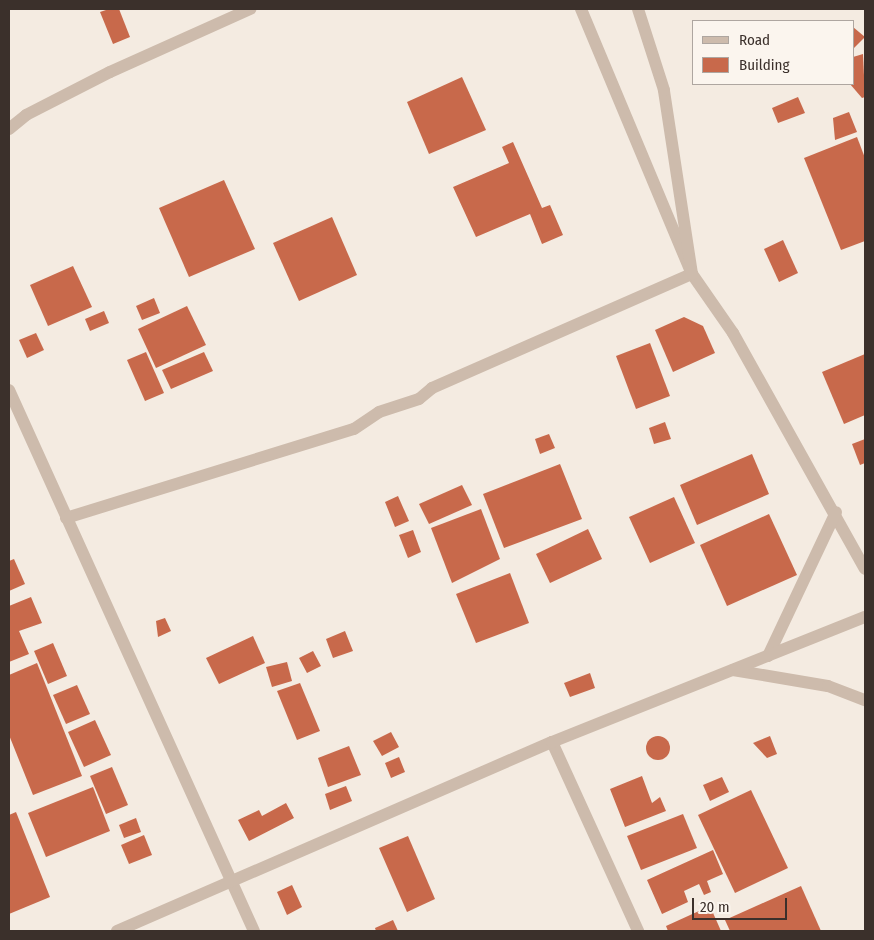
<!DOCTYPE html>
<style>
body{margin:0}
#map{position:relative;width:874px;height:940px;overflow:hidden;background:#f4ebe1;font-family:"Fira Sans Condensed",sans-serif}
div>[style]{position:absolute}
.building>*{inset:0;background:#c8694b}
.round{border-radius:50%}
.street>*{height:12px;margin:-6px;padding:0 6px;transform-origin:6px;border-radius:6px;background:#cdbbac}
span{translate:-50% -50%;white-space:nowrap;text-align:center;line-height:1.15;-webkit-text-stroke:4.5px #fbf5ee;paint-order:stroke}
.frame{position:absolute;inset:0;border:10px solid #3b302b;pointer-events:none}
.legend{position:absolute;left:692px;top:20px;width:162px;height:65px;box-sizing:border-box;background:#fbf5ee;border:1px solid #aea6a0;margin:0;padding:6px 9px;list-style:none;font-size:15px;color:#3b302b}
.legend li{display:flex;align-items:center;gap:10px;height:25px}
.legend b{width:25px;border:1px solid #aea6a0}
.scale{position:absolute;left:692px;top:898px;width:95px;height:22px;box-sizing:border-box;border:2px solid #3b302b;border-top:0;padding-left:6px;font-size:15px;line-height:18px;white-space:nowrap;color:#3b302b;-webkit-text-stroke:4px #fbf5ee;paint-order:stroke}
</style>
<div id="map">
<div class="building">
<i style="clip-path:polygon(109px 9px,119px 9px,130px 37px,113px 44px,100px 12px)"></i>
<i style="clip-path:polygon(853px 27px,865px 37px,854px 48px,853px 48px)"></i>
<i style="clip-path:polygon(863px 54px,865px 97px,862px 98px,850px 84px,853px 57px)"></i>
<i style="clip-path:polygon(462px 77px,486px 130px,429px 154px,407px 102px)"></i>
<i style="clip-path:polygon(798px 97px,805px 113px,778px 123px,772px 108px)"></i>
<i style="clip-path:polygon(849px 112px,857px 132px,835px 140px,833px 118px)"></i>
<i style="clip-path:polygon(857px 137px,865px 158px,865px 241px,841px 250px,804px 158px)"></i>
<i style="clip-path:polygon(513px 142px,542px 208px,550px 205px,563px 235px,542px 244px,530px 214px,476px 237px,453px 187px,509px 163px,502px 147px)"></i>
<i style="clip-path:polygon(224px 180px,255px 249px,189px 277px,159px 208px)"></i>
<i style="clip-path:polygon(332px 217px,357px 275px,299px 301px,273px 243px)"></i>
<i style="clip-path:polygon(783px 240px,798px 273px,779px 282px,764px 249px)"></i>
<i style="clip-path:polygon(73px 266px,92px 307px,48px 326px,30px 285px)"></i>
<i style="clip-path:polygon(154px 298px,160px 313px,142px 320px,136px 306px)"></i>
<i style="clip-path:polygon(187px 306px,206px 345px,156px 368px,138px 329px)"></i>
<i style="clip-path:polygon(104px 311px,109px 323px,90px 331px,85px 319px)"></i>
<i style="clip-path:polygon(684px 317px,703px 326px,715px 353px,673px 372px,655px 330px)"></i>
<i style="clip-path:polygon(36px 333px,44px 350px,27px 358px,19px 340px)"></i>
<i style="clip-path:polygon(650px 343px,670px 396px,636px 409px,616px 356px)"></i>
<i style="clip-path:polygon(146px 352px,164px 393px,145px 401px,127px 360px)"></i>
<i style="clip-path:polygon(204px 352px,213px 371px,171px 389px,162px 370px)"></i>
<i style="clip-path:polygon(865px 354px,865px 415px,844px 424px,822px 372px)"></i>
<i style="clip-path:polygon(665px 422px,671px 439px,654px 444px,649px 428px)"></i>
<i style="clip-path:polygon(549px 434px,555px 448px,540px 454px,535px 439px)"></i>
<i style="clip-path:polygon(865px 439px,865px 463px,860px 465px,852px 444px)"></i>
<i style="clip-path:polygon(752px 454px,769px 494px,697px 525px,680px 485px)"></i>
<i style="clip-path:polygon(560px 464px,582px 519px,504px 548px,483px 494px)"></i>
<i style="clip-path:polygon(462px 485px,472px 505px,429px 524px,419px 504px)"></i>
<i style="clip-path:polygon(398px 496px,409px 521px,395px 527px,385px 502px)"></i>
<i style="clip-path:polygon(674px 497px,695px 543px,650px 563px,629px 517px)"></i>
<i style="clip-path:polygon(481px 509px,500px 559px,452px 583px,431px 528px)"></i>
<i style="clip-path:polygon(769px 514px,797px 575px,727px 606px,700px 545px)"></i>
<i style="clip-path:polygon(588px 529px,602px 559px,550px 583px,536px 554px)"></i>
<i style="clip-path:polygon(413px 530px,421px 552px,408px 558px,399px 535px)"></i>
<i style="clip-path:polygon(14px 559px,25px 584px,9px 591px,9px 561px)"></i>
<i style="clip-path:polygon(510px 573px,529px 623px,476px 643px,456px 594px)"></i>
<i style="clip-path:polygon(31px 597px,42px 623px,19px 631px,29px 654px,9px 662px,9px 606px)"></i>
<i style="clip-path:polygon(165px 618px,171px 631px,158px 637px,156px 621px)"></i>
<i style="clip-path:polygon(345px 631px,353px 651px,333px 658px,326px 639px)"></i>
<i style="clip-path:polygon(253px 636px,265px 663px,219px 684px,206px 658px)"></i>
<i style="clip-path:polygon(53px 643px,67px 676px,48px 684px,34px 651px)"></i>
<i style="clip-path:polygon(313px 651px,321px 666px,307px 673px,299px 658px)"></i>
<i style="clip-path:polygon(287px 662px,292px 681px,272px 687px,266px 667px)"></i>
<i style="clip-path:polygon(37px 663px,82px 776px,33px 795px,9px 735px,9px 675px)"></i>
<i style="clip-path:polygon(590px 673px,595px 688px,570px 697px,564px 683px)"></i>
<i style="clip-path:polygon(300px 683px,320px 731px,297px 740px,277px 691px)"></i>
<i style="clip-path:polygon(77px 685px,90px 714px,66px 724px,53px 695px)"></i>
<i style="clip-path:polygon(95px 720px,111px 755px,84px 767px,68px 732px)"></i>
<i style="clip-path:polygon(391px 732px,399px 747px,382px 756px,373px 741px)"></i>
<i style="clip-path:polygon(770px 736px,777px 754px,767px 758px,753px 743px)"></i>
<i class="round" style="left:646px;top:736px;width:24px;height:24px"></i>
<i style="clip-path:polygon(349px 746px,361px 775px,328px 787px,318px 758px)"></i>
<i style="clip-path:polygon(399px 757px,405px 772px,391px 778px,385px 763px)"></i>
<i style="clip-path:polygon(112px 767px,128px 805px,106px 814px,90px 776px)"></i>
<i style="clip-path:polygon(642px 776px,652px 803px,660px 797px,666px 811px,625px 827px,610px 789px)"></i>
<i style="clip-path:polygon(722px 777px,729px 792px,710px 801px,703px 785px)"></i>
<i style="clip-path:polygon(346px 786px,352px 801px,330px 810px,325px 794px)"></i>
<i style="clip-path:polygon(93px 787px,110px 831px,46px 857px,28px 813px)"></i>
<i style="clip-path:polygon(751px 790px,788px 868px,735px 893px,698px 815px)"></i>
<i style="clip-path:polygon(286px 803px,294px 818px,249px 841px,238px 820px,259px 810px,262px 816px)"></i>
<i style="clip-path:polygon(16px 812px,50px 897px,9px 914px,9px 815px)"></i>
<i style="clip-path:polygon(683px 814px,697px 848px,641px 870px,627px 836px)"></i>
<i style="clip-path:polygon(136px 818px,141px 832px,124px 838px,119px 825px)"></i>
<i style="clip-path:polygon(144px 835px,152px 855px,129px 864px,121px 845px)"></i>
<i style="clip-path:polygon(408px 836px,435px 899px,407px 912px,379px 848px)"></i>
<i style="clip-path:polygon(713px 850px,723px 874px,707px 881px,711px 892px,704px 895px,699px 884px,684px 891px,688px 902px,662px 914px,647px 880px)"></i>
<i style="clip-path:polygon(292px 885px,302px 907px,287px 915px,277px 892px)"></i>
<i style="clip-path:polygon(801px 886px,821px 931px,730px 931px,725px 920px)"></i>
<i style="clip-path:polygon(710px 906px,721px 931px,668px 931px,666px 926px)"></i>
<i style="clip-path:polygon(393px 920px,398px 931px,376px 931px,375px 928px)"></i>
</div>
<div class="street">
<i style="left:581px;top:9px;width:287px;rotate:67.3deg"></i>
<i style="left:692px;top:274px;width:72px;rotate:55.2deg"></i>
<i style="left:733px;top:333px;width:270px;rotate:60.8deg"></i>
<i style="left:9px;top:129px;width:22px;rotate:-39deg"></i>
<i style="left:26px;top:115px;width:94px;rotate:-27.1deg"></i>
<i style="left:110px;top:72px;width:154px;rotate:-24.2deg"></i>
<i style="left:9px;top:390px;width:594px;rotate:65.64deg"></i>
<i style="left:66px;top:518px;width:301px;rotate:-17.2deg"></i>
<i style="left:354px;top:429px;width:30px;rotate:-34deg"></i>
<i style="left:379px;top:412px;width:42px;rotate:-18deg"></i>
<i style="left:419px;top:399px;width:17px;rotate:-40deg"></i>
<i style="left:432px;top:388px;width:284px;rotate:-23.7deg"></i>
<i style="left:692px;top:274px;width:186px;rotate:-98.7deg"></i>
<i style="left:664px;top:90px;width:85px;rotate:-107.8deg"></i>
<i style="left:768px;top:656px;width:159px;rotate:-64.7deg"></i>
<i style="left:733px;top:670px;width:96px;rotate:9.6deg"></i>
<i style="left:828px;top:686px;width:40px;rotate:21deg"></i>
<i style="left:552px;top:742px;width:208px;rotate:65.5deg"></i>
<i style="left:117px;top:931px;width:474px;rotate:-23.5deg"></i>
<i style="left:552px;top:742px;width:337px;rotate:-21.8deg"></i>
</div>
<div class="frame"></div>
<ul class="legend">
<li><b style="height:6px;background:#cdbbac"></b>Road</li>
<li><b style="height:14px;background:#c8694b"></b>Building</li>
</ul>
<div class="scale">20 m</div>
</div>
